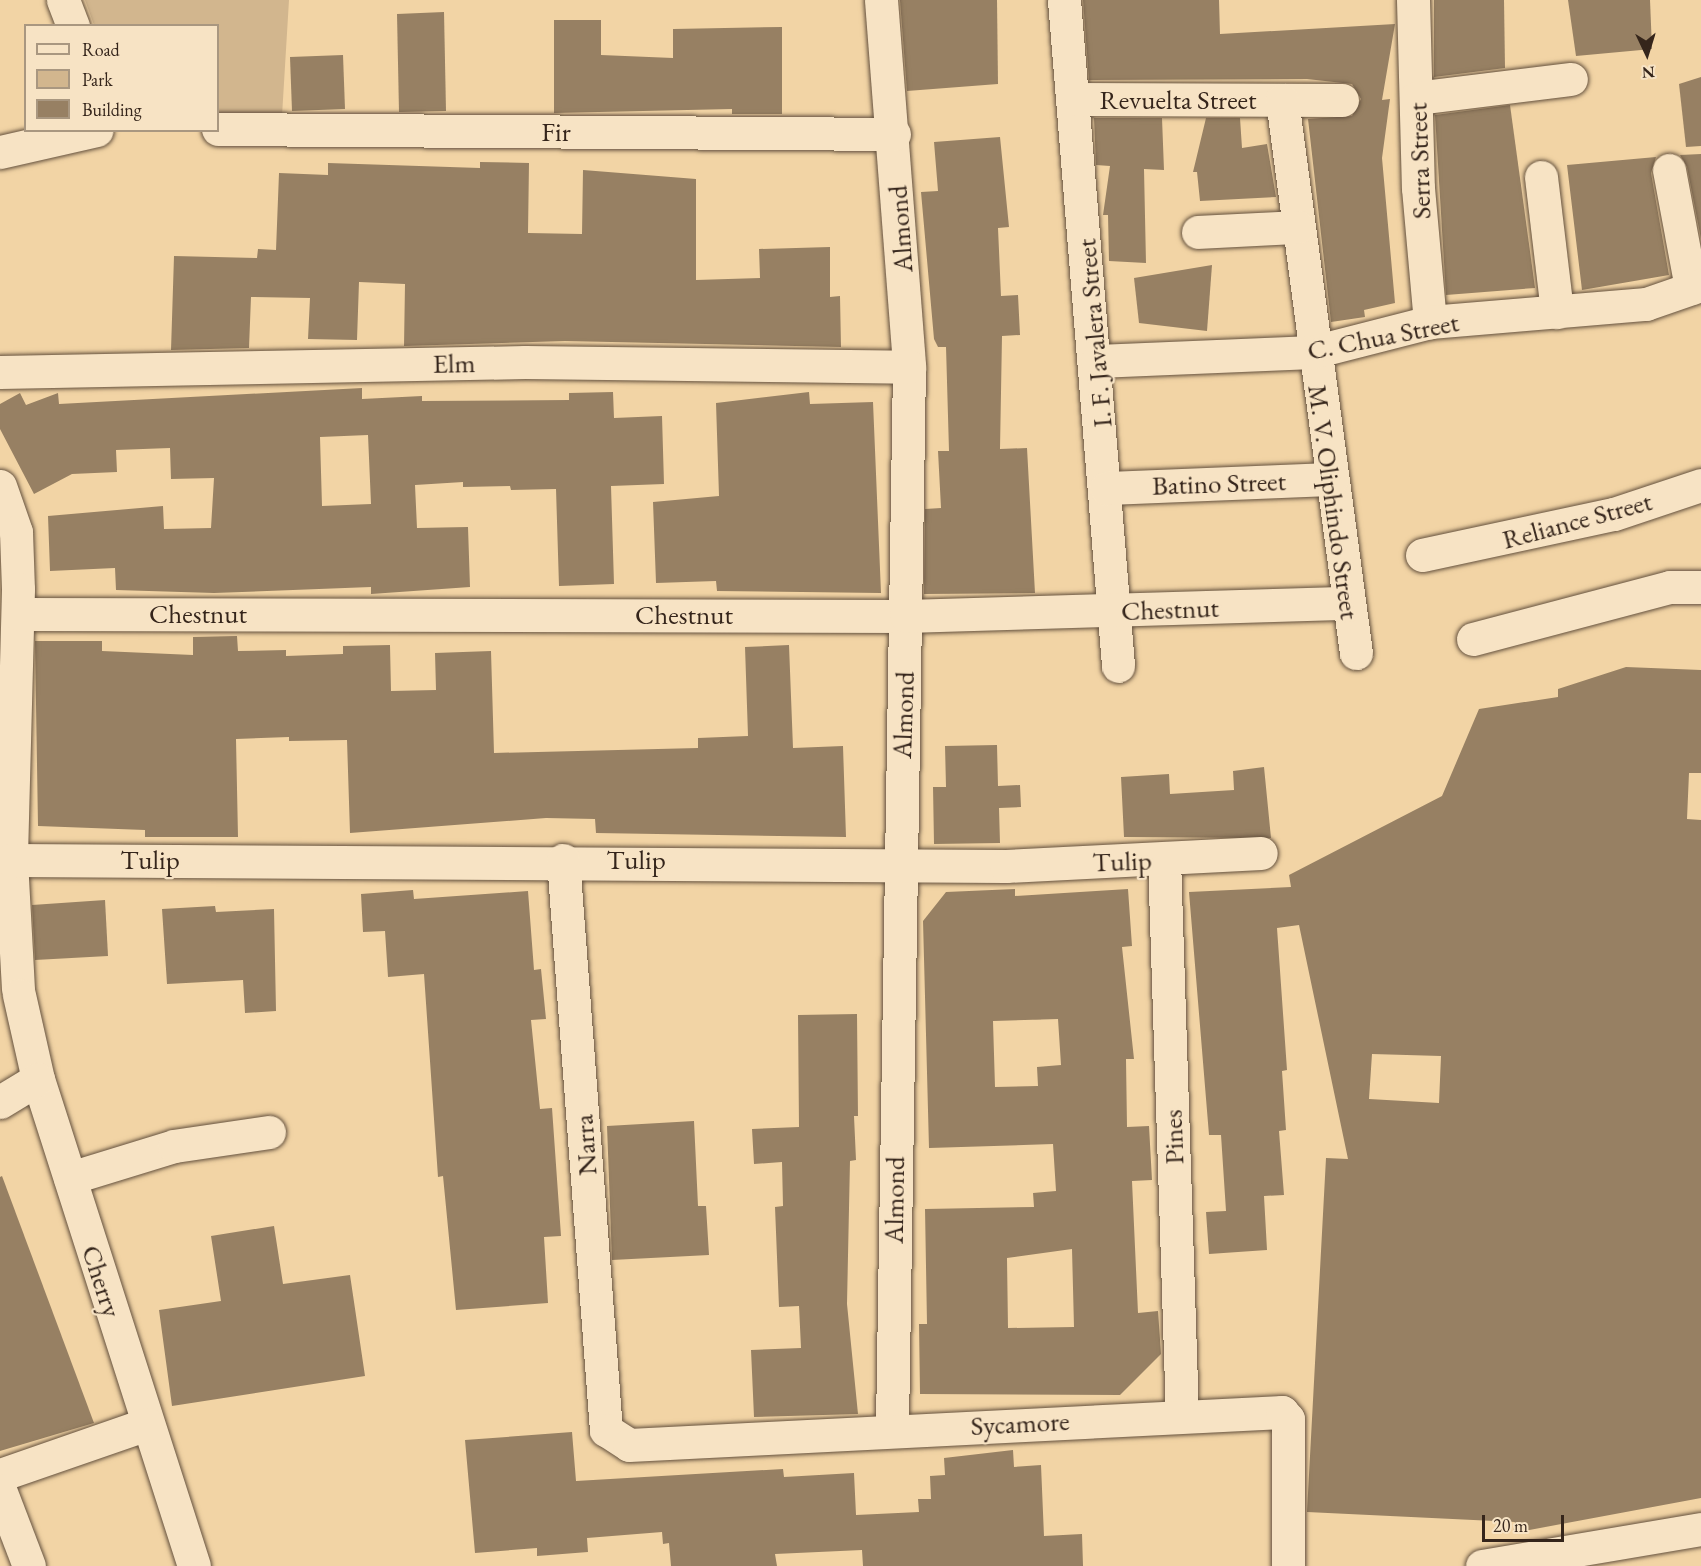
<!DOCTYPE html>
<style>
body{margin:0}
#map{position:relative;width:1701px;height:1566px;overflow:hidden;background:#f2d4a5;font-family:"EB Garamond",serif}
div>[style]{position:absolute}
.green>*{inset:0;background:#d2b68e}
.building>*{inset:0;background:#978063}
.roads{filter:drop-shadow(0 0 2px #64513e) drop-shadow(0 0 2px #64513e)}
.minor>*{height:33px;margin:-16.5px;padding:0 16.5px;transform-origin:16.5px;border-radius:16.5px;background:#f7e3c4}
span{translate:-50% -50%;white-space:nowrap;text-align:center;line-height:1.15;-webkit-text-stroke:4.5px #f7e3c4;paint-order:stroke}
.street-label{font-size:27px;color:#35251b}
.legend{position:absolute;left:24px;top:24px;width:195px;height:108px;box-sizing:border-box;background:#f7e3c4;border:2px solid #a99780;margin:0;padding:8px 10px;list-style:none;font-size:18px;color:#35251b}
.legend li{display:flex;align-items:center;gap:12px;height:30px}
.legend b{width:30px;border:2px solid #a99780}
.north{position:absolute;left:1617px;top:24px;width:60px;height:60px;-webkit-text-stroke:4px #f7e3c4;paint-order:stroke;rotate:176deg;font-size:16px;font-weight:700;line-height:24px;text-align:center;color:#35251b}
.north::after{content:'';display:block;margin:auto;width:21px;height:27px;background:#35251b;clip-path:polygon(50% 0,100% 100%,50% 72%,0 100%)}
.scale{position:absolute;left:1482px;top:1515px;width:82px;height:27px;box-sizing:border-box;border:3px solid #35251b;border-top:0;padding-left:8px;font-size:18px;line-height:21px;white-space:nowrap;color:#35251b;-webkit-text-stroke:4px #f7e3c4;paint-order:stroke}
</style>
<div id="map">
<div class="green">
<i style="clip-path:polygon(85px 0,289px 0,282px 116px,218px 115px,218px 26px,94px 25px)"></i>
</div>
<div class="building">
<i style="clip-path:polygon(900px 0,997px 0,998px 84px,907px 91px)"></i>
<i style="clip-path:polygon(1083px 0,1219px 0,1220px 34px,1395px 24px,1382px 100px,1390px 99px,1382px 158px,1395px 303px,1364px 310px,1365px 317px,1331px 322px,1308px 119px,1352px 116px,1361px 99px,1352px 84px,1307px 79px,1089px 80px)"></i>
<i style="clip-path:polygon(1434px 0,1504px 0,1505px 68px,1434px 77px)"></i>
<i style="clip-path:polygon(1568px 0,1650px 0,1652px 49px,1576px 56px)"></i>
<i style="clip-path:polygon(444px 12px,446px 111px,399px 112px,397px 14px)"></i>
<i style="clip-path:polygon(554px 20px,601px 20px,601px 55px,673px 58px,673px 29px,782px 27px,782px 114px,732px 114px,732px 109px,554px 113px)"></i>
<i style="clip-path:polygon(343px 55px,345px 109px,292px 111px,290px 57px)"></i>
<i style="clip-path:polygon(1701px 77px,1701px 146px,1686px 147px,1679px 84px)"></i>
<i style="clip-path:polygon(1510px 105px,1535px 288px,1446px 295px,1435px 115px)"></i>
<i style="clip-path:polygon(1094px 118px,1162px 118px,1164px 170px,1144px 169px,1146px 263px,1109px 261px,1108px 215px,1103px 215px,1110px 166px,1096px 165px)"></i>
<i style="clip-path:polygon(1206px 118px,1240px 118px,1242px 148px,1267px 144px,1276px 197px,1200px 201px,1197px 172px,1193px 172px)"></i>
<i style="clip-path:polygon(1000px 137px,1009px 227px,998px 228px,1001px 296px,1018px 295px,1020px 335px,1002px 336px,1000px 449px,1027px 448px,1035px 593px,924px 594px,925px 509px,941px 508px,938px 451px,949px 451px,946px 347px,938px 347px,934px 339px,921px 192px,938px 191px,934px 142px)"></i>
<i style="clip-path:polygon(1701px 154px,1701px 239px,1687px 167px,1680px 155px)"></i>
<i style="clip-path:polygon(1656px 157px,1651px 173px,1669px 275px,1582px 290px,1567px 165px)"></i>
<i style="clip-path:polygon(480px 162px,529px 163px,528px 233px,582px 234px,583px 170px,696px 179px,696px 280px,760px 278px,759px 249px,830px 247px,830px 297px,840px 296px,841px 347px,565px 341px,404px 346px,405px 284px,359px 282px,357px 340px,308px 339px,310px 298px,251px 297px,249px 348px,171px 350px,174px 256px,257px 258px,258px 249px,276px 250px,279px 173px,328px 175px,328px 163px,480px 168px)"></i>
<i style="clip-path:polygon(1212px 265px,1207px 331px,1139px 323px,1134px 278px)"></i>
<i style="clip-path:polygon(evenodd,362px 388px,362px 399px,422px 396px,422px 401px,569px 400px,569px 393px,613px 392px,614px 418px,662px 416px,664px 484px,611px 486px,614px 584px,559px 586px,556px 489px,511px 490px,510px 486px,463px 487px,463px 482px,415px 485px,417px 528px,468px 527px,470px 587px,371px 594px,371px 587px,214px 593px,116px 590px,115px 568px,50px 571px,48px 516px,163px 506px,164px 529px,211px 528px,214px 478px,171px 479px,170px 448px,116px 450px,117px 472px,72px 474px,34px 494px,0 429px,0 404px,20px 393px,26px 405px,58px 393px,59px 404px,362px 388px,368px 435px,371px 504px,322px 506px,320px 437px,368px 435px)"></i>
<i style="clip-path:polygon(809px 392px,810px 404px,873px 402px,881px 593px,717px 591px,716px 581px,656px 583px,653px 502px,719px 496px,716px 403px)"></i>
<i style="clip-path:polygon(237px 636px,238px 651px,286px 650px,286px 656px,343px 654px,343px 646px,390px 645px,391px 691px,436px 690px,435px 653px,491px 651px,494px 753px,698px 748px,698px 738px,748px 736px,745px 647px,789px 645px,793px 748px,843px 746px,846px 837px,596px 833px,595px 819px,546px 818px,350px 833px,347px 740px,289px 741px,289px 737px,236px 739px,238px 837px,145px 837px,145px 830px,38px 826px,35px 641px,102px 641px,102px 651px,193px 655px,193px 637px)"></i>
<i style="clip-path:polygon(evenodd,1626px 667px,1701px 670px,1701px 773px,1689px 773px,1687px 819px,1701px 820px,1701px 1498px,1513px 1533px,1515px 1522px,1307px 1512px,1326px 1158px,1348px 1159px,1299px 925px,1277px 928px,1287px 1070px,1282px 1071px,1286px 1130px,1279px 1131px,1284px 1195px,1264px 1196px,1267px 1250px,1209px 1254px,1206px 1212px,1226px 1211px,1221px 1135px,1209px 1135px,1189px 892px,1291px 887px,1289px 875px,1442px 796px,1479px 709px,1558px 697px,1558px 689px,1626px 667px,1372px 1054px,1441px 1056px,1439px 1103px,1369px 1099px,1372px 1054px)"></i>
<i style="clip-path:polygon(997px 745px,998px 786px,1020px 785px,1021px 807px,999px 808px,1000px 843px,934px 844px,933px 787px,946px 787px,945px 746px)"></i>
<i style="clip-path:polygon(1264px 767px,1271px 838px,1124px 837px,1121px 777px,1169px 774px,1170px 794px,1234px 790px,1233px 771px)"></i>
<i style="clip-path:polygon(evenodd,1015px 889px,1015px 896px,1128px 889px,1132px 946px,1122px 947px,1134px 1059px,1126px 1059px,1127px 1127px,1149px 1126px,1152px 1180px,1132px 1181px,1138px 1313px,1158px 1311px,1161px 1354px,1120px 1395px,920px 1394px,919px 1324px,927px 1324px,925px 1209px,1034px 1207px,1033px 1193px,1056px 1191px,1053px 1144px,929px 1148px,923px 921px,946px 892px,1015px 889px,1058px 1019px,1061px 1065px,1037px 1067px,1038px 1086px,995px 1087px,993px 1021px,1058px 1019px,1015px 889px,1072px 1249px,1074px 1327px,1008px 1328px,1007px 1258px,1072px 1249px)"></i>
<i style="clip-path:polygon(413px 890px,414px 899px,528px 891px,534px 970px,541px 969px,546px 1019px,531px 1020px,540px 1109px,552px 1108px,561px 1236px,544px 1237px,548px 1303px,456px 1310px,443px 1176px,438px 1177px,424px 974px,388px 977px,385px 931px,363px 932px,361px 894px)"></i>
<i style="clip-path:polygon(105px 900px,108px 956px,35px 960px,32px 905px)"></i>
<i style="clip-path:polygon(215px 906px,216px 912px,274px 909px,276px 1011px,245px 1013px,243px 980px,167px 984px,162px 909px)"></i>
<i style="clip-path:polygon(857px 1014px,858px 1116px,854px 1116px,856px 1160px,850px 1161px,847px 1304px,858px 1414px,754px 1417px,751px 1350px,801px 1348px,799px 1306px,779px 1307px,775px 1207px,783px 1206px,782px 1162px,754px 1164px,752px 1129px,799px 1127px,798px 1015px)"></i>
<i style="clip-path:polygon(694px 1121px,698px 1206px,706px 1206px,709px 1255px,612px 1260px,607px 1126px)"></i>
<i style="clip-path:polygon(2px 1176px,94px 1423px,0 1451px,0 1177px)"></i>
<i style="clip-path:polygon(274px 1226px,283px 1284px,350px 1275px,365px 1376px,172px 1406px,159px 1310px,221px 1301px,211px 1236px)"></i>
<i style="clip-path:polygon(572px 1432px,576px 1481px,783px 1469px,784px 1477px,854px 1473px,856px 1515px,919px 1512px,918px 1499px,931px 1499px,930px 1476px,945px 1475px,944px 1458px,1013px 1450px,1014px 1467px,1041px 1465px,1044px 1536px,1082px 1534px,1083px 1566px,863px 1566px,862px 1550px,775px 1554px,777px 1566px,671px 1566px,669px 1543px,663px 1544px,662px 1532px,587px 1538px,588px 1552px,537px 1556px,537px 1548px,475px 1553px,465px 1440px)"></i>
</div>
<div class="roads">
<div class="minor">
<i style="left:63px;top:0;width:28px;rotate:69deg"></i>
<i style="left:881px;top:0;width:368px;rotate:85.6deg"></i>
<i style="left:909px;top:367px;width:1063px;rotate:90.92deg"></i>
<i style="left:1064px;top:0;width:668px;rotate:85.36deg"></i>
<i style="left:1413px;top:0;width:188px;rotate:88.5deg"></i>
<i style="left:1418px;top:188px;width:135px;rotate:84.9deg"></i>
<i style="left:1416px;top:98px;width:156px;rotate:-7deg"></i>
<i style="left:1075px;top:99px;width:267px;rotate:0.2deg"></i>
<i style="left:1282px;top:100px;width:558px;rotate:82.38deg"></i>
<i style="left:218px;top:129px;width:676px;rotate:0.42deg"></i>
<i style="left:0;top:152px;width:99px;rotate:-12.8deg"></i>
<i style="left:1669px;top:170px;width:120px;rotate:79.4deg"></i>
<i style="left:1541px;top:177px;width:136px;rotate:83.2deg"></i>
<i style="left:1198px;top:232px;width:100px;rotate:-2.9deg"></i>
<i style="left:1097px;top:361px;width:216px;rotate:-2.4deg"></i>
<i style="left:1313px;top:352px;width:121px;rotate:-14.4deg"></i>
<i style="left:1430px;top:322px;width:217px;rotate:-4.8deg"></i>
<i style="left:1646px;top:304px;width:58px;rotate:-19.1deg"></i>
<i style="left:0;top:372px;width:525px;rotate:-1.09deg"></i>
<i style="left:525px;top:362px;width:384px;rotate:0.7deg"></i>
<i style="left:0;top:486px;width:49px;rotate:70.8deg"></i>
<i style="left:16px;top:532px;width:57px;rotate:88deg"></i>
<i style="left:18px;top:589px;width:271px;rotate:91.5deg"></i>
<i style="left:11px;top:860px;width:129px;rotate:86.9deg"></i>
<i style="left:1106px;top:488px;width:226px;rotate:-2.3deg"></i>
<i style="left:1422px;top:555px;width:196px;rotate:-12.1deg"></i>
<i style="left:1614px;top:514px;width:92px;rotate:-18.4deg"></i>
<i style="left:19px;top:614px;width:887px;rotate:0.13deg"></i>
<i style="left:906px;top:616px;width:443px;rotate:-1.7deg"></i>
<i style="left:1473px;top:639px;width:204px;rotate:-14.8deg"></i>
<i style="left:1670px;top:587px;width:31px"></i>
<i style="left:1164px;top:859px;width:556px;rotate:88.15deg"></i>
<i style="left:11px;top:860px;width:995px;rotate:0.35deg"></i>
<i style="left:1006px;top:866px;width:255px;rotate:-2.9deg"></i>
<i style="left:563px;top:860px;width:572px;rotate:85.69deg"></i>
<i style="left:606px;top:1430px;width:27px;rotate:33deg"></i>
<i style="left:629px;top:1445px;width:654px;rotate:-2.89deg"></i>
<i style="left:1282px;top:1412px;width:9px;rotate:49deg"></i>
<i style="left:1288px;top:1419px;width:147px;rotate:90deg"></i>
<i style="left:19px;top:995px;width:86px;rotate:77.3deg"></i>
<i style="left:38px;top:1079px;width:511px;rotate:72.24deg"></i>
<i style="left:0;top:1102px;width:44px;rotate:-31.2deg"></i>
<i style="left:70px;top:1178px;width:109px;rotate:-17.1deg"></i>
<i style="left:174px;top:1146px;width:96px;rotate:-8.4deg"></i>
<i style="left:0;top:1475px;width:156px;rotate:-19.1deg"></i>
<i style="left:0;top:1490px;width:81px;rotate:69.1deg"></i>
<i style="left:1482px;top:1566px;width:222px;rotate:-9.6deg"></i>
</div>
</div>
<div class="street-label">
<span style="left:1178px;top:100px">Revuelta Street</span>
<span style="left:556px;top:132px">Fir</span>
<span style="left:1419px;top:161px;rotate:-92deg">Serra Street</span>
<span style="left:900px;top:229px;rotate:-94deg">Almond</span>
<span style="left:1094px;top:333px;rotate:-95deg">I. F. Javalera Street</span>
<span style="left:1383px;top:336px;rotate:-11deg">C. Chua Street</span>
<span style="left:454px;top:363px;rotate:-1deg">Elm</span>
<span style="left:1219px;top:483px;rotate:-2deg">Batino Street</span>
<span style="left:1334px;top:502px;rotate:82deg">M. V. Oliphindo Street</span>
<span style="left:1577px;top:520px;rotate:-15deg">Reliance Street</span>
<span style="left:1170px;top:609px;rotate:-2deg">Chestnut</span>
<span style="left:198px;top:614px">Chestnut</span>
<span style="left:684px;top:615px">Chestnut</span>
<span style="left:903px;top:715px;rotate:-88deg">Almond</span>
<span style="left:150px;top:860px">Tulip</span>
<span style="left:636px;top:860px">Tulip</span>
<span style="left:1122px;top:861px;rotate:-2deg">Tulip</span>
<span style="left:1173px;top:1137px;rotate:-92deg">Pines</span>
<span style="left:585px;top:1145px;rotate:-94deg">Narra</span>
<span style="left:894px;top:1200px;rotate:-89deg">Almond</span>
<span style="left:102px;top:1281px;rotate:72deg">Cherry</span>
<span style="left:1020px;top:1423px;rotate:-3deg">Sycamore</span>
</div>
<ul class="legend">
<li><b style="height:8px;background:#f7e3c4"></b>Road</li>
<li><b style="height:16px;background:#d2b68e"></b>Park</li>
<li><b style="height:16px;background:#978063"></b>Building</li>
</ul>
<div class="north">N</div>
<div class="scale">20 m</div>
</div>
